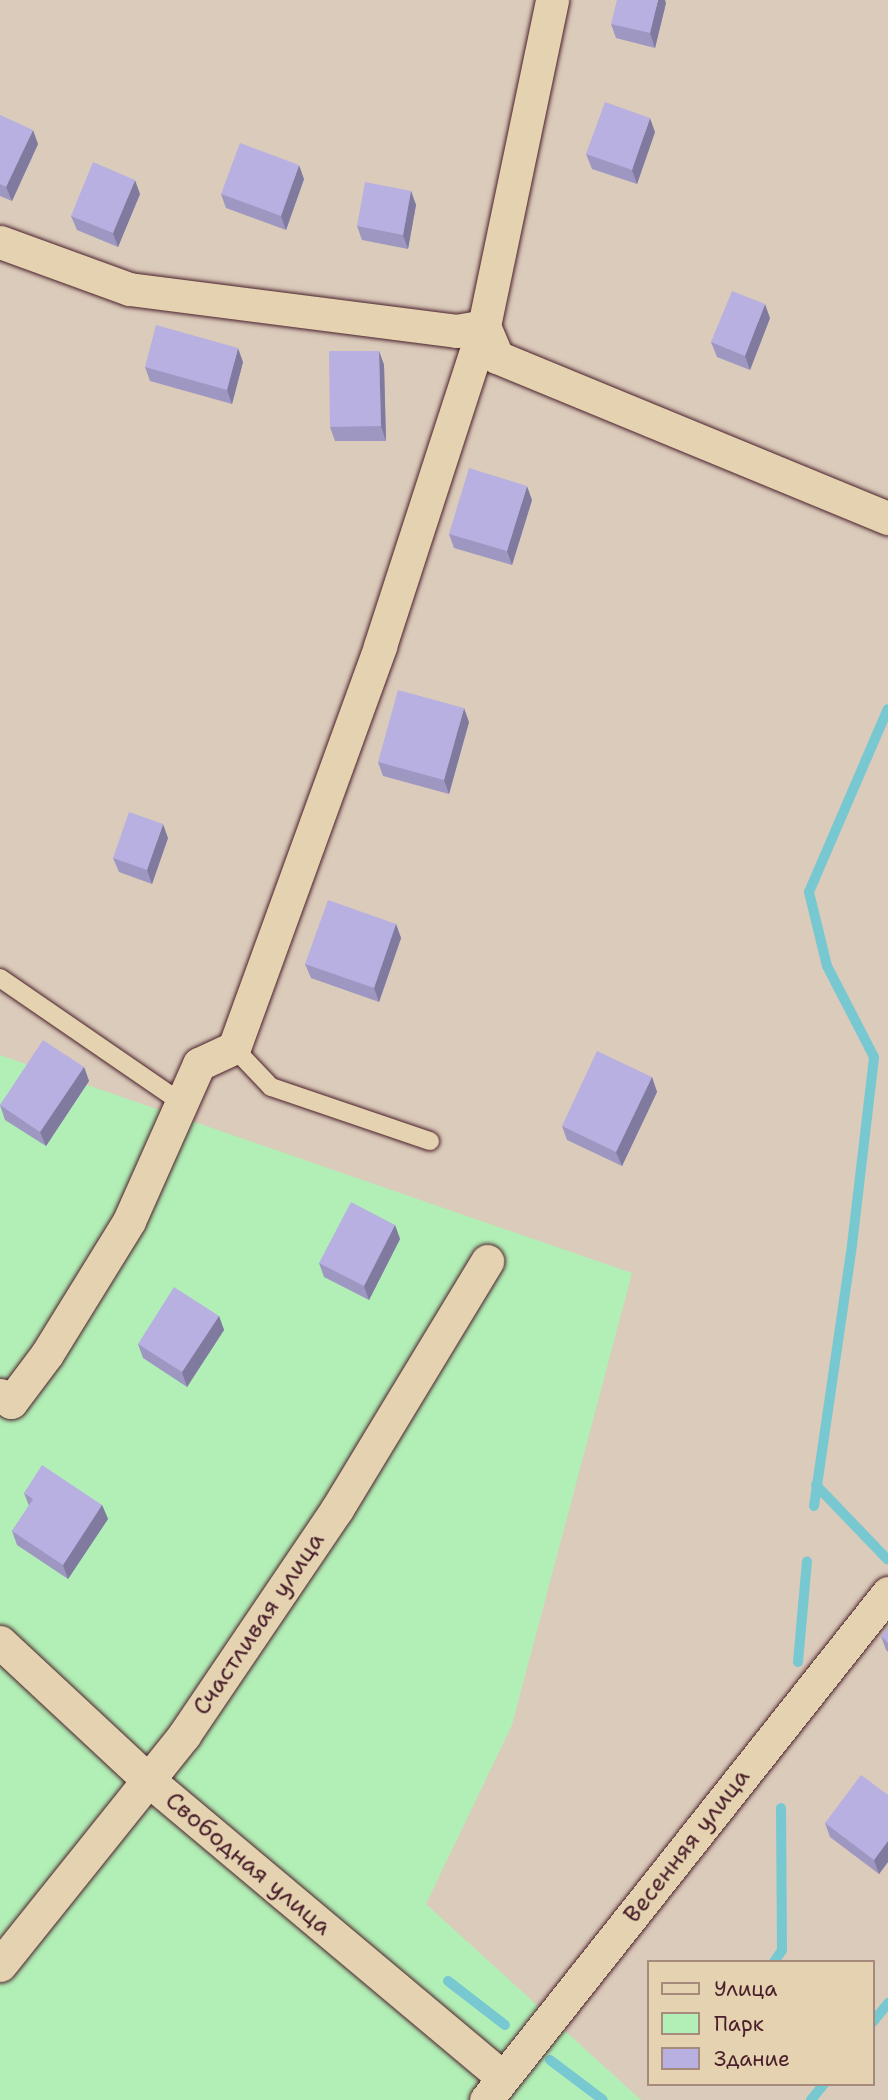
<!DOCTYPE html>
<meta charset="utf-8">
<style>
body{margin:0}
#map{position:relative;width:888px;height:2100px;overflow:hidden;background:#dbcbba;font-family:"Shantell Sans",sans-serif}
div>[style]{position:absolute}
.green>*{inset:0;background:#b2efb6}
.stream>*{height:10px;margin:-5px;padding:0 5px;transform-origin:5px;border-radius:5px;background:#78c8d1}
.roads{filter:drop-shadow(0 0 2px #4a1f2b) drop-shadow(0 0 2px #4a1f2b)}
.lane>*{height:18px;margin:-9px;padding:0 9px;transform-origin:9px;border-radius:9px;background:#e4d2b0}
.street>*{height:33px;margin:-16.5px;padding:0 16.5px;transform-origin:16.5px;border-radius:16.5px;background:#e4d2b0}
.wall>*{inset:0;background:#9d97c2}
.shaded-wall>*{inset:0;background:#807b9e}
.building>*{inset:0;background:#b7b0e1}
span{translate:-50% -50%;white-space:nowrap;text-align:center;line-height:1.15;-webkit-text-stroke:5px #e4d2b0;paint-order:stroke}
.street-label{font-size:24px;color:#4a1f2b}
.legend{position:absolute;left:647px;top:1960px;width:228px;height:126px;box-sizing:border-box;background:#e4d2b0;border:2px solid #a68a7b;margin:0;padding:9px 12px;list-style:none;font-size:21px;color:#4a1f2b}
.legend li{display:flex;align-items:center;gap:14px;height:35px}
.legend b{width:35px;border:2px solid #a68a7b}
</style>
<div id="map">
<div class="green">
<i style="clip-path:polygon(0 1055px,632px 1273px,512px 1725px,426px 1904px,641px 2100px,0 2100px)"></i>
</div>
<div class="stream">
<i style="left:816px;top:1485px;width:103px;rotate:46.2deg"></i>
<i style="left:814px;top:1506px;width:264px;rotate:-81.7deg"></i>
<i style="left:852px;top:1245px;width:189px;rotate:-83.3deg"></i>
<i style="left:874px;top:1057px;width:102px;rotate:-117.3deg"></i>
<i style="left:827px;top:966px;width:76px;rotate:-103.7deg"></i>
<i style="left:809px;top:892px;width:199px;rotate:-66.7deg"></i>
<i style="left:798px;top:1662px;width:101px;rotate:-84.9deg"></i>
<i style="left:774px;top:1962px;width:14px;rotate:-56deg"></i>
<i style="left:782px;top:1950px;width:142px;rotate:-90.4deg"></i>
<i style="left:448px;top:1981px;width:72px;rotate:37.7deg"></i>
<i style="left:872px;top:2023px;width:26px;rotate:-51deg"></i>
<i style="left:550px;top:2060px;width:66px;rotate:37deg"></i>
<i style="left:811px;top:2100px;width:21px;rotate:-51deg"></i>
</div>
<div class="roads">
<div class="lane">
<i style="left:0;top:978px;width:221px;rotate:34.5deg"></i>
<i style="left:182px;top:1103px;width:4px;rotate:-63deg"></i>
<i style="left:228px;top:1051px;width:7px;rotate:-27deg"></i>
<i style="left:234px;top:1048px;width:54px;rotate:46.5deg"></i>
<i style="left:271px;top:1087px;width:168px;rotate:18.8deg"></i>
</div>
<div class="street">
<i style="left:0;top:242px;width:137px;rotate:20deg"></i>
<i style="left:129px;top:289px;width:330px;rotate:7.3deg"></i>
<i style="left:456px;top:331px;width:28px;rotate:-10deg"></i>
<i style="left:484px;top:326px;width:34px;rotate:67deg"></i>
<i style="left:497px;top:357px;width:423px;rotate:22.4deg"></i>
<i style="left:0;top:1395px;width:13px;rotate:32deg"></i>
<i style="left:11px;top:1402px;width:60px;rotate:-53.1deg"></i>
<i style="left:47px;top:1354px;width:156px;rotate:-58.3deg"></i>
<i style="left:129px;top:1221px;width:172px;rotate:-66deg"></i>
<i style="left:199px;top:1064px;width:38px;rotate:-25deg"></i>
<i style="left:234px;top:1048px;width:428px;rotate:-70deg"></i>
<i style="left:380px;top:646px;width:336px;rotate:-72deg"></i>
<i style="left:484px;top:326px;width:333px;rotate:-78.2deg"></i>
<i style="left:0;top:1642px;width:200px;rotate:43deg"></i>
<i style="left:146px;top:1778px;width:466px;rotate:40deg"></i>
<i style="left:0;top:1965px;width:295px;rotate:-51.3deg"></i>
<i style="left:184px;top:1735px;width:273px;rotate:-55.9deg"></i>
<i style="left:337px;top:1509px;width:290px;rotate:-58.8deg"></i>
<i style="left:486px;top:2100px;width:647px;rotate:-51.59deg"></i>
</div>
</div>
<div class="wall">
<i style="clip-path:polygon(666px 3px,655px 48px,616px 38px,611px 24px)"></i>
<i style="clip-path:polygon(0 115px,38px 144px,12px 201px,0 196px)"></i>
<i style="clip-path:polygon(655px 132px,637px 184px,592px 169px,586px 154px)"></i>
<i style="clip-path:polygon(304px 179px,286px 230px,226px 208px,221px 194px)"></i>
<i style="clip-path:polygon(411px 191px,416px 205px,408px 249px,362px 240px,357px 226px)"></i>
<i style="clip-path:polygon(140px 194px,118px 247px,77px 230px,71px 216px)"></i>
<i style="clip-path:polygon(770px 318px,750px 370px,717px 357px,711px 342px)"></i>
<i style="clip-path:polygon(379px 351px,384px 365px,386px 441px,335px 441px,330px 427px)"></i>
<i style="clip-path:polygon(243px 362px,232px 404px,150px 381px,145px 367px)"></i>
<i style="clip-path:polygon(532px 500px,512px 565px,454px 548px,449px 534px)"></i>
<i style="clip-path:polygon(469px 722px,449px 794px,383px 776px,378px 762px)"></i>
<i style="clip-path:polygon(168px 838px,152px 884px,119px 872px,113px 858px)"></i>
<i style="clip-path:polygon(396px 924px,401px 938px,379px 1002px,311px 978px,305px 964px)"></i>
<i style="clip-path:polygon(84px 1067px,89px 1081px,46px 1146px,5px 1120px,0 1105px)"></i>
<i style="clip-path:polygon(652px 1077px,657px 1092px,622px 1166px,567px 1140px,562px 1126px)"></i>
<i style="clip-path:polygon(395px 1225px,400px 1239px,369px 1300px,324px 1277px,319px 1263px)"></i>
<i style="clip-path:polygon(219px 1316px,224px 1330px,187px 1387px,143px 1358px,138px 1344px)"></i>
<i style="clip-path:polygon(24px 1493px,102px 1505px,108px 1519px,68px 1579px,17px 1545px,12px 1531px,29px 1506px)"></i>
<i style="clip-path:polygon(888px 1628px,888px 1652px,886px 1650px,881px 1636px)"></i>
<i style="clip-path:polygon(888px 1795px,888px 1862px,879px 1874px,830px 1837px,825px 1823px)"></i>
</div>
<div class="shaded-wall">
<i style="clip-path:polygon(658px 0,665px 0,666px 3px,655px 48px,650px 33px)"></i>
<i style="clip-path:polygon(650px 118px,655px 132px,637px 184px,632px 170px)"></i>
<i style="clip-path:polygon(33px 130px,38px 144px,12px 201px,6px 187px)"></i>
<i style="clip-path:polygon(299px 165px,304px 179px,286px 230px,281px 216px)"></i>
<i style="clip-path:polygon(135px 180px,140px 194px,118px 247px,113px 233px)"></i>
<i style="clip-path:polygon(411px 191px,416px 205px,408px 249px,403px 235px)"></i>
<i style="clip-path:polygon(765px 304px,770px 318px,750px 370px,745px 356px)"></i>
<i style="clip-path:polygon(238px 348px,243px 362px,232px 404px,227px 390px)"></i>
<i style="clip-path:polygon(379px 351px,384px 365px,386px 441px,381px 426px)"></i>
<i style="clip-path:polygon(527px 486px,532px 500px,512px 565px,507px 551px)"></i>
<i style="clip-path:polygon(464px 708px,469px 722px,449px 794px,444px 780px)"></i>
<i style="clip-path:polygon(163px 824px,168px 838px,152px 884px,147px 870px)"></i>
<i style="clip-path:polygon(396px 924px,401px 938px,379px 1002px,374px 988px)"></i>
<i style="clip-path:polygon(84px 1067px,89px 1081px,46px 1146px,40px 1132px)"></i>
<i style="clip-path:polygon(652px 1077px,657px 1092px,622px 1166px,616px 1152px)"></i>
<i style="clip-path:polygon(395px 1225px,400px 1239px,369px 1300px,364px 1286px)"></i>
<i style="clip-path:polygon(219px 1316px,224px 1330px,187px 1387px,182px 1372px)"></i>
<i style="clip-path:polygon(102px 1505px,108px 1519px,68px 1579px,63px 1565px)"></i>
<i style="clip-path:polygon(888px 1841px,888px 1862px,879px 1874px,874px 1860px)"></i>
</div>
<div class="building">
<i style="clip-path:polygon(617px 0,658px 0,650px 33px,611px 24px)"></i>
<i style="clip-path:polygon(605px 102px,650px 118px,632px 170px,586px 154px)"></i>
<i style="clip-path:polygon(0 115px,33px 130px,6px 187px,0 184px)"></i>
<i style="clip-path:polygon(240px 143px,299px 165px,281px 216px,221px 194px)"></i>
<i style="clip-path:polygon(93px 162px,135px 180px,113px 233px,71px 216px)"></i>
<i style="clip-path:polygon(365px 182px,411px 191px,403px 235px,357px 226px)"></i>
<i style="clip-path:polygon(732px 291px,765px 304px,745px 356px,711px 342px)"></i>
<i style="clip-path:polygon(156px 325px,238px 348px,227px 390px,145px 367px)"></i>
<i style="clip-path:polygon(329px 351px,379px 351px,381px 426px,330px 427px)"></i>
<i style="clip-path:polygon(469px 468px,527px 486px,507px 551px,449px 534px)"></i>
<i style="clip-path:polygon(398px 690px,464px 708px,444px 780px,378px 762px)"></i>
<i style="clip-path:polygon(129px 812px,163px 824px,147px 870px,113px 858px)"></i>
<i style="clip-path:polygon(328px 900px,396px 924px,374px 988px,305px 964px)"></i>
<i style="clip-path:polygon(43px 1040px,84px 1067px,40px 1132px,0 1105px)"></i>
<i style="clip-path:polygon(597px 1051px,652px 1077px,616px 1152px,562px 1126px)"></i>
<i style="clip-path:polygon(351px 1202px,395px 1225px,364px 1286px,319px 1263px)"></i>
<i style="clip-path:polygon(174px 1287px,219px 1316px,182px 1372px,138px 1344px)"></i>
<i style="clip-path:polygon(42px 1465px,102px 1505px,63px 1565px,12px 1531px,33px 1499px,24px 1493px)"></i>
<i style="clip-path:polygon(888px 1628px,888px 1643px,881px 1636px)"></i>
<i style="clip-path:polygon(861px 1775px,888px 1795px,888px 1841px,874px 1860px,825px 1823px)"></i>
</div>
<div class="street-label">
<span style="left:259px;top:1624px;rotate:-56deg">Счастливая улица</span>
<span style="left:687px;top:1846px;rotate:-52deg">Весенняя улица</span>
<span style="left:248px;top:1864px;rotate:40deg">Свободная улица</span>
</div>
<ul class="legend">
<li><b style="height:9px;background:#e4d2b0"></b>Улица</li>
<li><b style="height:19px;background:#b2efb6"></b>Парк</li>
<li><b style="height:19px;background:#b7b0e1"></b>Здание</li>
</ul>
</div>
